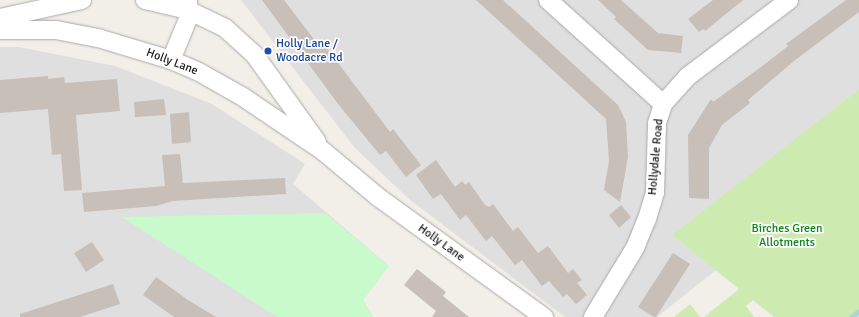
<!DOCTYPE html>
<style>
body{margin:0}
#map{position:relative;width:859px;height:317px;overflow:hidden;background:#f2efe9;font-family:Signika,sans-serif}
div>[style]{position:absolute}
.residential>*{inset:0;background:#e0dfdf}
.grass>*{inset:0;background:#cdebb0}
.park>*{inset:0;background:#c8facc}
.stream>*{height:5px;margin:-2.5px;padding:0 2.5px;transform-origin:2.5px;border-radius:2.5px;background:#aad3df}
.building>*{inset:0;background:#c7bfb8}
.roads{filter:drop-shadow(0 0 1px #a9a9a9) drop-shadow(0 0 1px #a9a9a9)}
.minor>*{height:18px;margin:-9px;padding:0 9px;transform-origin:9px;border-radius:9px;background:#fff}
.dots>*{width:11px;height:11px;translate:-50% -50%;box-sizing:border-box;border:2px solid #fff;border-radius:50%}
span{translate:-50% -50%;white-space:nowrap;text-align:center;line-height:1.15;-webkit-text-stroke:3.5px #fff;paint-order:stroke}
.transit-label{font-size:12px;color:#164399}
.left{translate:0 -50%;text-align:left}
.street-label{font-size:12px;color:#222}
.park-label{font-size:12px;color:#0c8416}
</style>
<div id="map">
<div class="residential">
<i style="clip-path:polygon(241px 0,859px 0,859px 89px,673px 235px,716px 270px,657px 317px,565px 317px,410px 200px,354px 147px)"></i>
<i style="clip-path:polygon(0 47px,19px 47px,115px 66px,212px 104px,305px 164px,293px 184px,389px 266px,363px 300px,373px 317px,0 317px)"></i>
</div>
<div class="grass">
<i style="clip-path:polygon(859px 89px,859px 317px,774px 317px,753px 300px,746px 306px,754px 317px,704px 317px,739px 289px,672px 235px)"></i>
<i style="clip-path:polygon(690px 304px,700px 317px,674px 317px)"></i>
</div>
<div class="park">
<i style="clip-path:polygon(325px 213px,389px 266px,363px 300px,373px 317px,277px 317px,122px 217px)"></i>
</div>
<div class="stream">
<i style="left:851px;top:317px;width:10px;rotate:-37deg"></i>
</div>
<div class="building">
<i style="clip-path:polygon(262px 0,284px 0,316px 42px,320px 39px,390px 132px,393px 129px,421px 165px,406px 177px,386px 151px,380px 155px,338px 104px)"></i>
<i style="clip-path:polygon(476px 0,503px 0,618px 105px,626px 122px,628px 157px,620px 202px,604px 190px,609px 161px,606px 119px)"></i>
<i style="clip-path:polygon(598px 0,621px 0,658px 33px,683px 36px,681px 53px,648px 50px,614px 19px,616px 17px)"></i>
<i style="clip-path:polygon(713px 0,743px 0,705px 31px,704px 29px,699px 32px,688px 19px)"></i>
<i style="clip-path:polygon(846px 0,859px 0,859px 12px,794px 61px,748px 100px,750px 103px,722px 125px,709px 148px,709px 199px,689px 198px,688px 135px,711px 99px,713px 102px,761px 67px,788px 46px,786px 44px)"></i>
<i style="clip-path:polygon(48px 76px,48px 79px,64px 77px,65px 83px,117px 79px,120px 111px,76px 115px,82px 190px,64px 191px,61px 154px,52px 155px,48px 109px,0 113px,0 80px)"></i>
<i style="clip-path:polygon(164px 99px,166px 115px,135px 117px,134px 102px)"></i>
<i style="clip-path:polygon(189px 112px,191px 142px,172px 144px,170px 114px)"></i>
<i style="clip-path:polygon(180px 154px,183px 183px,285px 178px,286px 194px,173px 201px,156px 206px,84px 212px,82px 193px,165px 186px,162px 155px)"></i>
<i style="clip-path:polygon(436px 160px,455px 187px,462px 181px,465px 185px,469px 182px,485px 205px,489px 207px,493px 204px,513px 231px,518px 227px,538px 253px,548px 246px,568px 273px,573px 269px,582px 280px,577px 283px,587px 295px,576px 304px,567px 294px,563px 297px,549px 281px,542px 286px,522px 260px,515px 265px,492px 236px,486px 241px,466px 215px,460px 220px,441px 194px,433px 199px,416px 175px)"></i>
<i style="clip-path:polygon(621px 205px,631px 217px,619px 228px,609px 215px)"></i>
<i style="clip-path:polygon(92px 242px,104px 260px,86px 272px,74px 253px)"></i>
<i style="clip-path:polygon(673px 253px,690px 264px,656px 317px,654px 317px,638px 307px)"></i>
<i style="clip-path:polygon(417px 269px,446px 292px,443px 296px,469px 317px,432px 317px,436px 311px,404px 285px)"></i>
<i style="clip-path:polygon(156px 277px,188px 300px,216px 317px,174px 317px,143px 295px)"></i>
<i style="clip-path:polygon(113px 284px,120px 304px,80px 317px,20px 317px,20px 314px)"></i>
</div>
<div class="roads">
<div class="minor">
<i style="left:145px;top:0;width:44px;rotate:13.1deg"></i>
<i style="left:188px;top:10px;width:41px;rotate:25.9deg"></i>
<i style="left:225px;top:28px;width:39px;rotate:42deg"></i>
<i style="left:254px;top:54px;width:108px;rotate:54.4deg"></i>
<i style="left:548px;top:0;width:155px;rotate:42.1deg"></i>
<i style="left:663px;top:104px;width:36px;rotate:-48deg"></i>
<i style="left:687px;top:77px;width:128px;rotate:-37deg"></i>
<i style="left:0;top:18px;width:84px;rotate:-12.4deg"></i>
<i style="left:0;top:30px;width:56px"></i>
<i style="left:56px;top:30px;width:43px;rotate:10.8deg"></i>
<i style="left:98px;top:38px;width:76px;rotate:16.8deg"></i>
<i style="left:171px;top:60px;width:30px;rotate:23deg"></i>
<i style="left:199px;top:72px;width:51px;rotate:29.6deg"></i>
<i style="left:243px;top:97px;width:97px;rotate:34deg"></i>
<i style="left:323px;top:151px;width:72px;rotate:39.9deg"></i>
<i style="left:378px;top:197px;width:205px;rotate:35.9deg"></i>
<i style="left:171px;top:60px;width:44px;rotate:-67.5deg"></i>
<i style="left:188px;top:19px;width:19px;rotate:-90deg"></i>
<i style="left:593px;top:317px;width:81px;rotate:-58.7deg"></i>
<i style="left:635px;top:248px;width:31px;rotate:-68deg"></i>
<i style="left:647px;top:219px;width:28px;rotate:-73deg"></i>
<i style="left:655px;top:192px;width:69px;rotate:-88.3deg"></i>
<i style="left:657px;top:123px;width:20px;rotate:-72deg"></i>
</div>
</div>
<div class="dots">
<i style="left:268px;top:51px;background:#1a4fb4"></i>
</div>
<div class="transit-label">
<span class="left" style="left:276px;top:51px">Holly Lane /<br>Woodacre Rd</span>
</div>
<div class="street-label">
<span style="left:172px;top:62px;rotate:21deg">Holly Lane</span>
<span style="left:656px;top:157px;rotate:-85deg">Hollydale Road</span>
<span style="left:441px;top:243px;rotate:36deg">Holly Lane</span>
</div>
<div class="park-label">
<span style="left:787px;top:236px">Birches Green<br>Allotments</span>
</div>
</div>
